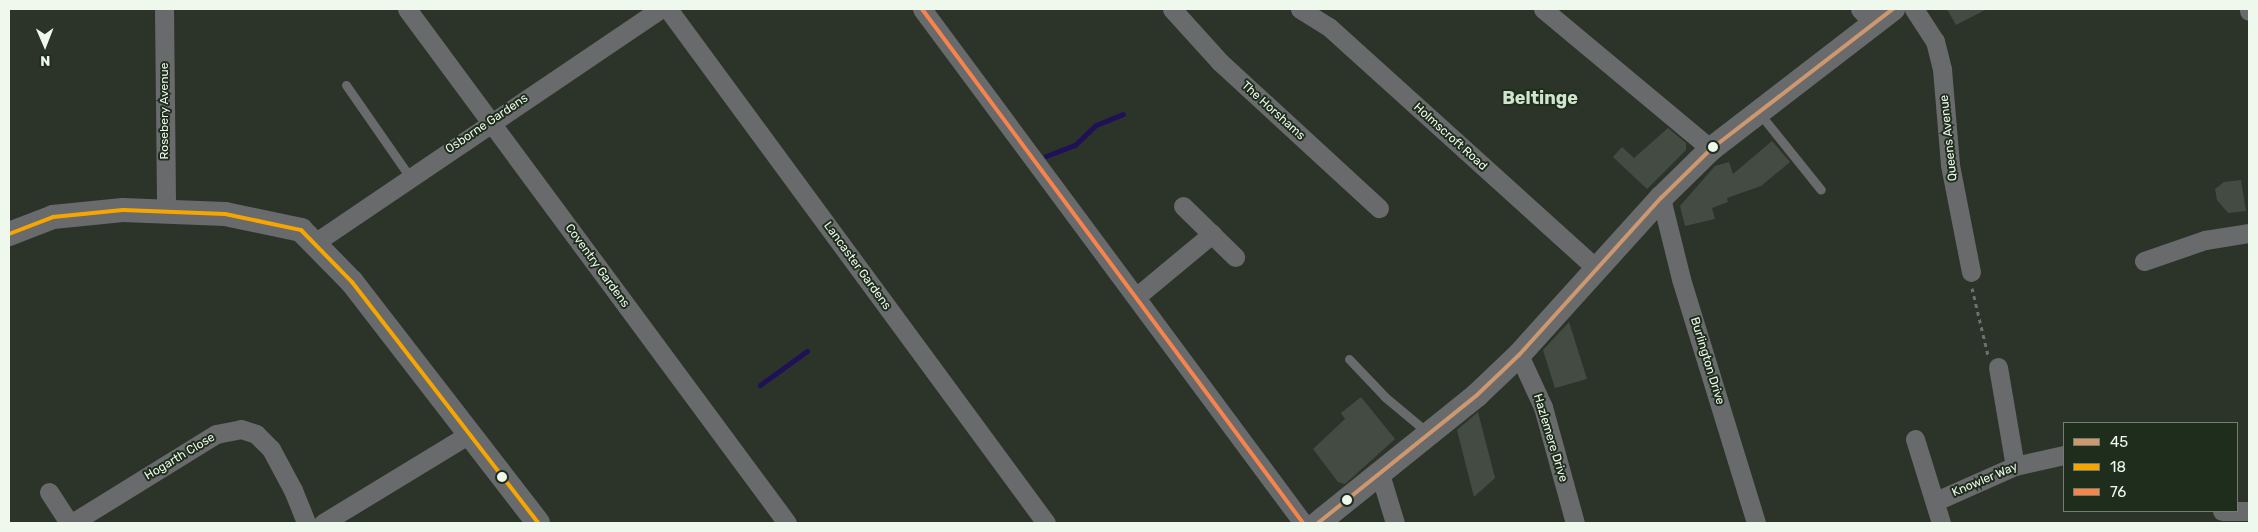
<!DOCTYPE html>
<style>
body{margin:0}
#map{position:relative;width:2258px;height:532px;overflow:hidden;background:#2c342a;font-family:Rubik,sans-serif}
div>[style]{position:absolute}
.stream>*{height:5px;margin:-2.5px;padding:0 2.5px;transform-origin:2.5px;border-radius:2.5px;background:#1f1157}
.building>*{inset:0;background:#444b43}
.path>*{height:3px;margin-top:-1.5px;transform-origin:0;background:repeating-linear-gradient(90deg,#6d706e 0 4px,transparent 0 8px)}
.service>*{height:9px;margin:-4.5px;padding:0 4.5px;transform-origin:4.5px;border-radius:4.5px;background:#686a6b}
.minor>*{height:19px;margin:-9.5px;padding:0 9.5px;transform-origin:9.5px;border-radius:9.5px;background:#686a6b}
.tertiary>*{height:24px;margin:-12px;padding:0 12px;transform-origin:12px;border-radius:12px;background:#686a6b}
.bus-1>*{height:4px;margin:-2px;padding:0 2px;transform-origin:2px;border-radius:2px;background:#cd976f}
.bus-2>*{height:4px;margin:-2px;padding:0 2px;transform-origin:2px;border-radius:2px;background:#f7a600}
.bus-3>*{height:4px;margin:-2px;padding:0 2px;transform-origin:2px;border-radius:2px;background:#f8844c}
.dots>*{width:14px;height:14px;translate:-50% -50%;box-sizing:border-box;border:2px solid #1e2d1c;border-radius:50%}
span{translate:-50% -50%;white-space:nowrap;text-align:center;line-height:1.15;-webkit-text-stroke:4px #1e2d1c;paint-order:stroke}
.street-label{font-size:12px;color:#eef8ed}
.district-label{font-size:18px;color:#d0e4ce;font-weight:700}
.frame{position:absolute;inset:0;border:10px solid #eef8ed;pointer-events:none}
.legend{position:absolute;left:2063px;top:422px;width:175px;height:90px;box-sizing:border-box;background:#1e2d1c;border:1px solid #717e70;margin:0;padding:6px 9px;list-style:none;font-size:15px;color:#eef8ed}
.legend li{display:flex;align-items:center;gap:10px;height:25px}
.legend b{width:25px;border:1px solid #717e70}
.north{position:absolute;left:20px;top:20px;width:50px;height:50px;-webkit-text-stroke:4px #1e2d1c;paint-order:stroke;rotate:179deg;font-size:14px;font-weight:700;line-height:20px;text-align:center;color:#eef8ed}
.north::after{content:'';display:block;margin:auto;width:18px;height:22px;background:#eef8ed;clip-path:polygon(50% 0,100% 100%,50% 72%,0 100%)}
</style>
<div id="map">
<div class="stream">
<i style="left:1046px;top:156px;width:31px;rotate:-21deg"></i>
<i style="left:1075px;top:145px;width:29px;rotate:-44deg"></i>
<i style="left:1096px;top:125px;width:29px;rotate:-22deg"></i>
<i style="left:760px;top:385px;width:58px;rotate:-35.9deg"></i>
</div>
<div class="building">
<i style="clip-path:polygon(1947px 9px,1987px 9px,1956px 25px)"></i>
<i style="clip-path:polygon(1668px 128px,1686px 143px,1686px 150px,1647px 189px,1613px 157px,1622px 147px,1634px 158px)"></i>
<i style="clip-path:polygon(1772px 141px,1790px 162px,1761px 186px,1727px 198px,1728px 202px,1712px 208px,1715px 219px,1685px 226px,1680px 206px,1715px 166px,1729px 162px,1733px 174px)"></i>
<i style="clip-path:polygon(2241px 180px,2246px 211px,2228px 213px,2217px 200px,2215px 189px,2224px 182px)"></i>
<i style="clip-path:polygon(1569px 322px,1587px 379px,1555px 388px,1543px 350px)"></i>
<i style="clip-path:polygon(1361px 397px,1395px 439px,1345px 484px,1338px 482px,1313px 449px,1345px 419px,1341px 413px)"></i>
<i style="clip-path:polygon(1478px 412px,1495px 478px,1474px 497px,1457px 430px)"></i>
</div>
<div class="path">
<i style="left:1972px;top:288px;width:69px;rotate:76.6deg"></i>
</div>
<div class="service">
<i style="left:346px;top:85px;width:112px;rotate:55.2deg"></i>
<i style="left:1760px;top:114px;width:97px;rotate:51.2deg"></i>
<i style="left:1349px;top:359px;width:52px;rotate:46.5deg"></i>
<i style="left:1385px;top:397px;width:55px;rotate:39.8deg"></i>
</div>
<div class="minor">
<i style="left:164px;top:9px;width:203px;rotate:89.4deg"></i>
<i style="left:407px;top:9px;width:639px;rotate:53.52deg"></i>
<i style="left:668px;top:9px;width:638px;rotate:53.67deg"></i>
<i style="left:922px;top:9px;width:640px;rotate:53.45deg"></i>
<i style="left:1172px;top:9px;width:72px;rotate:47.8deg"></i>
<i style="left:1220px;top:62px;width:216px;rotate:42.6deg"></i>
<i style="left:1300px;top:9px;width:34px;rotate:32deg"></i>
<i style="left:1329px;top:27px;width:361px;rotate:42.1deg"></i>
<i style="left:1543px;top:9px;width:219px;rotate:39.8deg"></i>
<i style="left:1860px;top:9px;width:21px;rotate:47deg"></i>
<i style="left:1914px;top:9px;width:38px;rotate:57deg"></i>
<i style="left:1935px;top:41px;width:29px;rotate:76deg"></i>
<i style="left:1942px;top:69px;width:96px;rotate:85.2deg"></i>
<i style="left:1950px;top:165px;width:109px;rotate:78.9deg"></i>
<i style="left:2249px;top:9px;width:2px;rotate:90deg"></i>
<i style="left:1661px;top:198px;width:83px;rotate:76.1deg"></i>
<i style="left:1681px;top:279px;width:255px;rotate:72.9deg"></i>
<i style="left:1183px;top:206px;width:73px;rotate:44.4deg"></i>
<i style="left:316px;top:242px;width:415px;rotate:-34.1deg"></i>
<i style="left:2144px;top:261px;width:65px;rotate:-19deg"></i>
<i style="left:2205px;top:240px;width:45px;rotate:-9deg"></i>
<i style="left:1136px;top:297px;width:99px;rotate:-39.7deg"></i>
<i style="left:1519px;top:355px;width:57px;rotate:65.2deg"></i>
<i style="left:1543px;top:407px;width:120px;rotate:74.6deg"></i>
<i style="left:1998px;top:367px;width:100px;rotate:80.3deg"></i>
<i style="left:1915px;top:439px;width:88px;rotate:72.8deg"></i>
<i style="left:1380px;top:474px;width:51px;rotate:73deg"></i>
<i style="left:49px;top:492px;width:37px;rotate:57deg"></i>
<i style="left:1936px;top:501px;width:86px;rotate:-23.9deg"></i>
<i style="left:2015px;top:466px;width:50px;rotate:-12.7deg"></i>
<i style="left:2222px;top:511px;width:27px"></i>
<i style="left:72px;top:523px;width:169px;rotate:-31.7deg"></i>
<i style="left:216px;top:434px;width:25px;rotate:-11deg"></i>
<i style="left:241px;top:429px;width:16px;rotate:18deg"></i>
<i style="left:256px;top:434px;width:21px;rotate:45deg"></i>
<i style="left:271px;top:449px;width:47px;rotate:61.8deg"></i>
<i style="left:293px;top:490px;width:35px;rotate:68deg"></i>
<i style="left:323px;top:523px;width:170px;rotate:-31.3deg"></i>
</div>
<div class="tertiary">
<i style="left:9px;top:234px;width:47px;rotate:-21.1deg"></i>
<i style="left:53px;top:217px;width:70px;rotate:-5.7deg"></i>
<i style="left:123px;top:210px;width:102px;rotate:2.2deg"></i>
<i style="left:225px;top:214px;width:78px;rotate:11.9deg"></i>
<i style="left:301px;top:230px;width:73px;rotate:45.6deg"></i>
<i style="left:352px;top:282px;width:304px;rotate:52.3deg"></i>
<i style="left:1318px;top:523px;width:204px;rotate:-38.8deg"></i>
<i style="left:1477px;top:395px;width:58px;rotate:-43.6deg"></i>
<i style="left:1519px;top:355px;width:212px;rotate:-47.9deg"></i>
<i style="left:1661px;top:198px;width:70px;rotate:-44.4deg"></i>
<i style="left:1711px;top:149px;width:230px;rotate:-37.6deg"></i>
</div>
<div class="bus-1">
<i style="left:1318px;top:523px;width:204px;rotate:-38.8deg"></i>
<i style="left:1477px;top:395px;width:58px;rotate:-43.6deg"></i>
<i style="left:1519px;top:355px;width:212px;rotate:-47.9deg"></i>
<i style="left:1661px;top:198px;width:70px;rotate:-44.4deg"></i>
<i style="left:1711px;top:149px;width:230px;rotate:-37.6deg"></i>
</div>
<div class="bus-2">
<i style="left:9px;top:234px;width:47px;rotate:-21.1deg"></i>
<i style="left:53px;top:217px;width:70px;rotate:-5.7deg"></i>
<i style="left:123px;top:210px;width:102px;rotate:2.2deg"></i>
<i style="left:225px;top:214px;width:78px;rotate:11.9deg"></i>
<i style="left:301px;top:230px;width:73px;rotate:45.6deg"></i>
<i style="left:352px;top:282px;width:304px;rotate:52.3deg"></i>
</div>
<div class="bus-3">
<i style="left:922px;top:9px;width:640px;rotate:53.45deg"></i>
</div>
<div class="dots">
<i style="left:1713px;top:147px;background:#eef8ed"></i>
<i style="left:502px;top:477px;background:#eef8ed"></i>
<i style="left:1347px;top:500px;background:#eef8ed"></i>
</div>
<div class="street-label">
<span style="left:165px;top:111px;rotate:-90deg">Rosebery Avenue</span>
<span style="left:1273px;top:111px;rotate:42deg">The Horshams</span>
<span style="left:487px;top:124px;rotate:-34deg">Osborne Gardens</span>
<span style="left:1450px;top:137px;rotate:42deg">Holmscroft Road</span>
<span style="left:1949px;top:138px;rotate:-96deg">Queens Avenue</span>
<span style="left:597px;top:266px;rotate:54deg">Coventry Gardens</span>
<span style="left:857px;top:266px;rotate:54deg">Lancaster Gardens</span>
<span style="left:1707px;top:361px;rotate:73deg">Burlington Drive</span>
<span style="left:1550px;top:438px;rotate:73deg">Hazlemere Drive</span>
<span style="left:180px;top:457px;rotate:-31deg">Hogarth Close</span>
<span style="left:1985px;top:480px;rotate:-23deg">Knowler Way</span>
</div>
<div class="district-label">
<span style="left:1540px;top:98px">Beltinge</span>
</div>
<div class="frame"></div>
<ul class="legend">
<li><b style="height:6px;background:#cd976f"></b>45</li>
<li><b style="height:6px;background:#f7a600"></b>18</li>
<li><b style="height:6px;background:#f8844c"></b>76</li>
</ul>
<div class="north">N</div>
</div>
